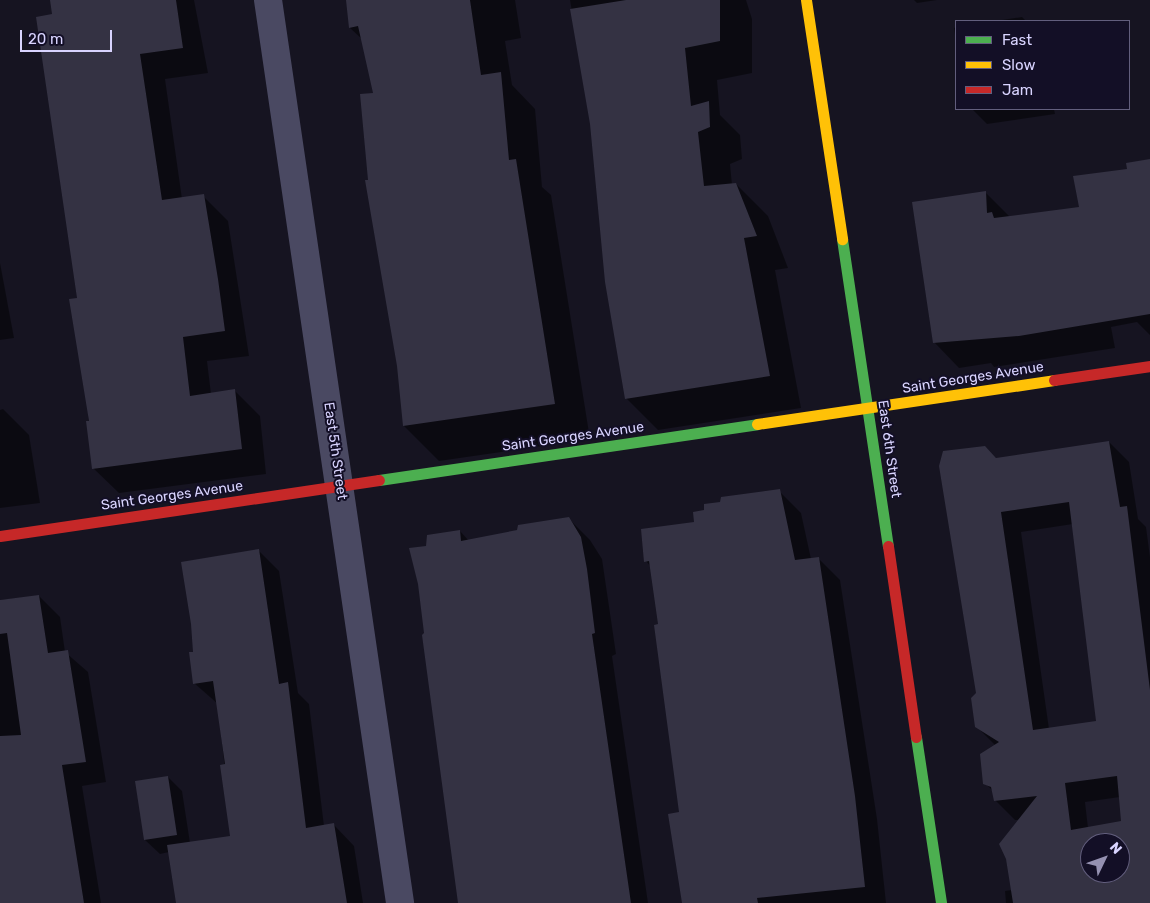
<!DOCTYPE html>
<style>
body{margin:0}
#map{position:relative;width:1150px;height:903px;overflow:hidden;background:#161421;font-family:Rubik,sans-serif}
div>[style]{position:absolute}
.shadow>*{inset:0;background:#0007}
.building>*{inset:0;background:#343243}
.street>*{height:28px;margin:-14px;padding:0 14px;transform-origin:14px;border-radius:14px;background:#4a4962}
.fast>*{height:11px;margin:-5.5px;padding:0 5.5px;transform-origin:5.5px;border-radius:5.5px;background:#4caf50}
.slow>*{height:11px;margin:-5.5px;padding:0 5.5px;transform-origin:5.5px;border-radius:5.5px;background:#ffc107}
.jam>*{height:11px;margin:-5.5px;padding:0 5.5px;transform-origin:5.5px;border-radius:5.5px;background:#c62828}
span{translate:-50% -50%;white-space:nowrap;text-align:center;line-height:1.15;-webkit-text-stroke:4px #130f26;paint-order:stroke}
.street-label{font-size:14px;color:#d9d4ff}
.legend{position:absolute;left:955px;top:20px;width:175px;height:90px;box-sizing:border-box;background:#130f26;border:1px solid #625e7d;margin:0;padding:6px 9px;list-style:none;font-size:15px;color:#d9d4ff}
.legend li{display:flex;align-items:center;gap:10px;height:25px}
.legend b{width:25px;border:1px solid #625e7d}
.north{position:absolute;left:1080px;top:833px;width:50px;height:50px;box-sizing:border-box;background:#130f26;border:1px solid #625e7d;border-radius:50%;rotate:48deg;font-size:14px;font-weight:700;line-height:20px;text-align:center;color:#d9d4ff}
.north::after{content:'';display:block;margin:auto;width:18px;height:22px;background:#9591b1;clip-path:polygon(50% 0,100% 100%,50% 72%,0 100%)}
.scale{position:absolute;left:20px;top:30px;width:92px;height:22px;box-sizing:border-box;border:2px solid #d9d4ff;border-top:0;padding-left:6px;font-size:15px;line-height:18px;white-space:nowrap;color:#d9d4ff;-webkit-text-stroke:4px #130f26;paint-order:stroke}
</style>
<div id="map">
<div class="shadow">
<i style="clip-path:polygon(52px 0,194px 0,208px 73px,165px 79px,182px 199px,203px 196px,228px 221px,249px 356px,207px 361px,211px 394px,235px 391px,260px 416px,266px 474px,119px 493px,93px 468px)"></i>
<i style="clip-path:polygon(347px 0,515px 0,521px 38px,505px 41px,512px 85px,535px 109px,542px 187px,551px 195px,590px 439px,439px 461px,404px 426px,398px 366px,369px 181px,374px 94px,363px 40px,350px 28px)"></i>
<i style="clip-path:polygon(570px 0,746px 0,752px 19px,752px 73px,717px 80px,720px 115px,740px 135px,742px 159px,730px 164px,732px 185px,736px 184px,768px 216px,788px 268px,775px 270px,801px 408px,658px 430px,626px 398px,591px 124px)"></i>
<i style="clip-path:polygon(914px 0,937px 0,917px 3px)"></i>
<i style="clip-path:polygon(1022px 17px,1026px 21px,996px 21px)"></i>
<i style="clip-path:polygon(956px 27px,956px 41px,954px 28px)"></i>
<i style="clip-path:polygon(972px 109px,1054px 109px,1055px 114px,987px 124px)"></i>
<i style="clip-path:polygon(1150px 162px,1150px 335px,1137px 322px,1111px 327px,1115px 348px,994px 367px,991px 363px,959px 368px,934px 342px,985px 192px,1010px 217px,1080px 208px,1128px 170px)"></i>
<i style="clip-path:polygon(0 263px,14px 338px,0 340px)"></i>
<i style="clip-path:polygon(3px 409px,29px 435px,40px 503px,0 508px,0 410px)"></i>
<i style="clip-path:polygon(evenodd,1109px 442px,1129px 462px,1138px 519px,1146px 527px,1150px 557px,1150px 903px,1006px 903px,1005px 891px,1012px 890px,1020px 820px,1015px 820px,995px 800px,994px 792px,985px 783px,996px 746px,976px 726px,985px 447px,998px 460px,1109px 442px,1073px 524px,1098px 722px,1049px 729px,1021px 532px,1073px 524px,1109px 442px,1120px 797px,1123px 822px,1088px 828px,1085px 802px,1120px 797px,1109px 442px,1090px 843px,1120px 843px,1120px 873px,1090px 873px,1090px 843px)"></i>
<i style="clip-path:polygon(779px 491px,801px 513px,811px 559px,818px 558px,840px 580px,877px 819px,886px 903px,683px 903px,681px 813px,660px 625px,651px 567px,646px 561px,695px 523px)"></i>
<i style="clip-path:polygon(569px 519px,590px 540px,602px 559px,616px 654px,612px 656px,648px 903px,459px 903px,427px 547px,460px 531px,469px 541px)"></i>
<i style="clip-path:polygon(258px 550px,279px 571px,298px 693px,309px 704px,324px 826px,334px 825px,354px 846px,363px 903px,177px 903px,169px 852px,160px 854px,145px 840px,168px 777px,182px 791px,190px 843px,232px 837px,218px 704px,194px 683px,195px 653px)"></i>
<i style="clip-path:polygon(39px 596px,60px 617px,65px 652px,88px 672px,106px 782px,82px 786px,101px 903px,0 903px,0 600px)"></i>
</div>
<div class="building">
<i style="clip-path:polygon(50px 0,176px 0,183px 48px,140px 54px,162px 200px,204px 194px,218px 279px,225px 331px,183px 337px,190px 396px,235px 389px,242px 449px,92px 469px,86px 421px,89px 421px,69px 299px,77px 298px,36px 17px,52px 14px)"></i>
<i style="clip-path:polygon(346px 0,470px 0,481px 75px,501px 72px,509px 160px,516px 159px,555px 404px,403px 426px,397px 366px,365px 180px,368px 180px,360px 94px,373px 93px,358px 26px,349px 28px)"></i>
<i style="clip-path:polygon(626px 0,720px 0,720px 41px,685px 48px,691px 106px,709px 101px,710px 127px,698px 132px,704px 186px,736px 183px,757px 236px,744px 238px,770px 376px,625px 399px,605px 282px,590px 124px,570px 9px)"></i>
<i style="clip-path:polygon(1150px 159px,1150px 314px,1019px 336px,933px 343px,912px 202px,986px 191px,987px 213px,992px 212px,994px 218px,1079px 207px,1073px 176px,1127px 169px,1126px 163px)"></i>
<i style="clip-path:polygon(evenodd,1109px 441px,1120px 507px,1127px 506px,1150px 690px,1150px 903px,1013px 903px,1006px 859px,999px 844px,1037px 796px,994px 801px,991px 787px,983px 784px,980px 754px,999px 742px,975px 727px,971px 698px,976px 693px,939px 466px,943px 451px,985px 446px,996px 458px,1109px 441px,1069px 502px,1096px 721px,1033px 730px,1001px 512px,1069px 502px,1109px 441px,1117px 776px,1121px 821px,1071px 830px,1065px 783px,1117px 776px,1109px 441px,1090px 843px,1120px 843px,1120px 873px,1090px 873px,1090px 843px)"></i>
<i style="clip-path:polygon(780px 489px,795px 560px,819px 557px,855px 796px,865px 887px,757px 898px,758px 903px,682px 903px,668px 814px,679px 812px,654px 625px,658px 624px,649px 561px,644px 562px,641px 529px,694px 522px,693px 512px,704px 510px,704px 504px,720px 502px,721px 497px)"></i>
<i style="clip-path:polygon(569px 517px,581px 537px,587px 569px,595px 633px,592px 634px,631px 903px,458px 903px,422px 635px,424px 633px,418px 584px,409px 548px,426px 546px,427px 535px,460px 530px,461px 541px,517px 530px,518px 525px)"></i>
<i style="clip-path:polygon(259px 549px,279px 684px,288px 682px,306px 828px,334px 823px,347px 903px,176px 903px,167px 845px,230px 836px,220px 765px,225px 764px,213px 681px,193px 684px,189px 652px,193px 652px,191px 624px,181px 562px)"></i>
<i style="clip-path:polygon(39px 595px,48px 653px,68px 650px,86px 762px,62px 765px,84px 903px,0 903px,0 736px,21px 735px,7px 633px,0 634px,0 600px)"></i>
<i style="clip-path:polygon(168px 776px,177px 835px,144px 840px,135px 781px)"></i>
</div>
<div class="street">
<i style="left:268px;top:0;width:913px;rotate:81.68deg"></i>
</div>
<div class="fast">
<i style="left:842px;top:239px;width:310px;rotate:81.5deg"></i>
<i style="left:379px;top:480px;width:382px;rotate:-8.4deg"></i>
<i style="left:916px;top:737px;width:168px;rotate:81.4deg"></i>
</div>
<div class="slow">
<i style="left:806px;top:0;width:242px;rotate:81.4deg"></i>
<i style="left:757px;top:424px;width:300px;rotate:-8.4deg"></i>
</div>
<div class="jam">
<i style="left:1054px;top:380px;width:97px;rotate:-8.3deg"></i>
<i style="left:0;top:536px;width:383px;rotate:-8.4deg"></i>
<i style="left:888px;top:546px;width:193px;rotate:81.7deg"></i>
</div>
<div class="street-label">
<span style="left:973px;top:378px;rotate:-9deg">Saint Georges Avenue</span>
<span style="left:573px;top:437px;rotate:-8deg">Saint Georges Avenue</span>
<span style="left:889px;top:449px;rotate:82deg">East 6th Street</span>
<span style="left:335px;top:451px;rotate:82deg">East 5th Street</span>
<span style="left:172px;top:496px;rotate:-8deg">Saint Georges Avenue</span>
</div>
<ul class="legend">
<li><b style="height:6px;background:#4caf50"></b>Fast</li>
<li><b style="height:6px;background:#ffc107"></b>Slow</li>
<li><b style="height:6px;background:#c62828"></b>Jam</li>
</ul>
<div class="north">N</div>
<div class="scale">20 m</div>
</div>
